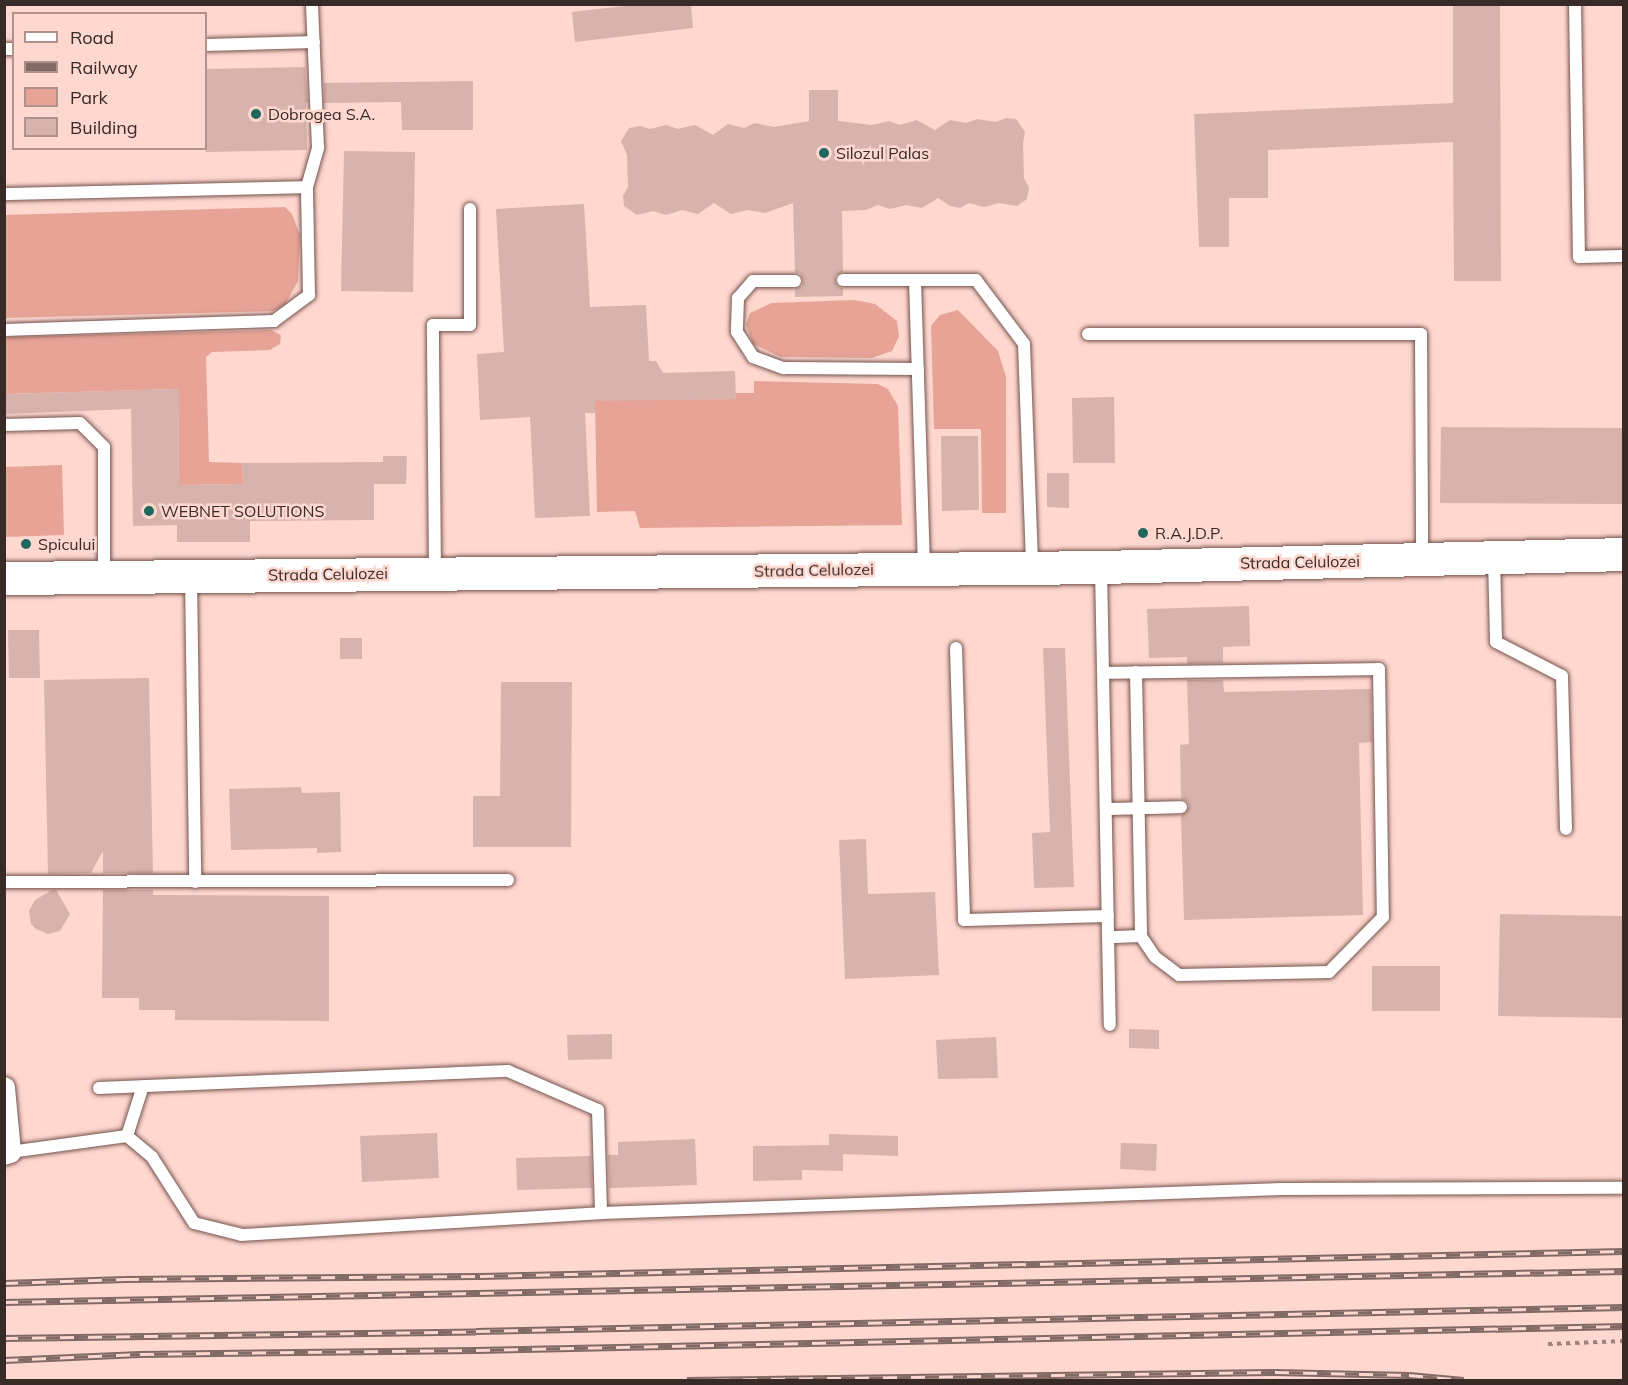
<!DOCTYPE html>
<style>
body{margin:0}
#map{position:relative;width:1628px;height:1385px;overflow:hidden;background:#fed7cf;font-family:Mulish,sans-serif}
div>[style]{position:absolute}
.green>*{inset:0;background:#e6a396}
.building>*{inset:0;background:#d8b3ab}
.path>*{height:4px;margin-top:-2px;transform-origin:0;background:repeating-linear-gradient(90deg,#9d827d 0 4.5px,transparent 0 9px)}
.roads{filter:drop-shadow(0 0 2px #74534d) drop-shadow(0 0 2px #74534d)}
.lane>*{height:12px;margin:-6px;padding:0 6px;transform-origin:6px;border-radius:6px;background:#fff}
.street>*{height:22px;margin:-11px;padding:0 11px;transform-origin:11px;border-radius:11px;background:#fff}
.secondary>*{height:33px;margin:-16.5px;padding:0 16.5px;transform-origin:16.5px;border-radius:16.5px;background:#fff}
.rail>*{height:7px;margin-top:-3.5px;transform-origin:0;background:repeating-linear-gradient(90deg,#fed7cf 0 14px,#816a65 0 28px);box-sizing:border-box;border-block:2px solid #816a65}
.dots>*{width:16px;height:16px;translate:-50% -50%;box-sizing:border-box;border:3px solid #fed7cf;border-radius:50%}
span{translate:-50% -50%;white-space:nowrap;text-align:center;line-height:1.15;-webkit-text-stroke:5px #fed7cf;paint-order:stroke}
.poi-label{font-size:16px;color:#382a27}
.left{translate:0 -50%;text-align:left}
.street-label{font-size:16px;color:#382a27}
.frame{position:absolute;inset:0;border:6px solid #382a27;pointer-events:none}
.legend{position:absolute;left:12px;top:12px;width:195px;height:138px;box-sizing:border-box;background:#fed7cf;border:2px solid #af928c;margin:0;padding:8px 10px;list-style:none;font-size:18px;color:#382a27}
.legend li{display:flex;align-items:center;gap:12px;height:30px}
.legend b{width:30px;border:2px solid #af928c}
</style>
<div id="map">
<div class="green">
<i style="clip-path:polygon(285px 207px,292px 214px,300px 235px,298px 281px,285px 305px,273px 311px,5px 318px,5px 215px)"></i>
<i style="clip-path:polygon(854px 300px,875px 304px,897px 321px,899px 336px,892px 351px,872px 358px,781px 357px,753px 344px,746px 325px,750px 313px,772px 303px)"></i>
<i style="clip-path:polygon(958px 310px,998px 351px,1006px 377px,1006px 513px,982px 513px,981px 429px,934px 429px,931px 326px,940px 315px)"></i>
<i style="clip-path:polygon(271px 330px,281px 335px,280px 344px,270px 350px,212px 352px,206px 357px,209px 462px,242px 463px,243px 484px,179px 485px,178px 389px,5px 394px,4px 340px,9px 337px)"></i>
<i style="clip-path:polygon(754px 381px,878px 384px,888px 389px,898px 406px,902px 525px,640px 528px,635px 511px,597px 512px,595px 400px,736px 399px,736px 393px,754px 393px)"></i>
<i style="clip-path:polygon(62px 465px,64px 535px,5px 537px,5px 467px)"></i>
</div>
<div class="building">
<i style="clip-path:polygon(643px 4px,691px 4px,693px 28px,575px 42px,572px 12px)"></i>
<i style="clip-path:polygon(1453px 4px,1500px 4px,1501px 281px,1454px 281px,1453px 142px,1268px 150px,1268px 198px,1229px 198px,1229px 247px,1199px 247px,1194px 114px,1453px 103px)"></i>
<i style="clip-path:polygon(305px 67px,308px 103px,306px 103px,307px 150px,206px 152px,206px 69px)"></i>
<i style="clip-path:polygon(473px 81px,473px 130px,402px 130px,401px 102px,324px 103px,324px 83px)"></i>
<i style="clip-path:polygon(809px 90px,838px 90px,838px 121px,872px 125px,889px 121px,900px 125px,917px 120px,935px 130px,950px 120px,966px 123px,977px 119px,996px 122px,1006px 118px,1016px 119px,1025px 132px,1023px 143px,1024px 178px,1029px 188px,1027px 199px,1017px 206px,999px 203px,984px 207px,969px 203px,960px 208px,950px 206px,938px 198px,922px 208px,906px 205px,890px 209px,878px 205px,866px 210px,842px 211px,843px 272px,836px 275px,835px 281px,838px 287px,843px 288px,843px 296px,795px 297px,795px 289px,802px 286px,803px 280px,800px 274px,795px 273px,793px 203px,765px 213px,747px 210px,731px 214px,714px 203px,698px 214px,682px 210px,666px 215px,653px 211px,637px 215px,624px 206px,623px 196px,628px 187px,627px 155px,621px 141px,629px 128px,640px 126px,650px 129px,666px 125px,678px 129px,695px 125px,713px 135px,728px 124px,744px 128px,755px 123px,774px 127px,809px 121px)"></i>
<i style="clip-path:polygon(344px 151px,415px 152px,413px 292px,341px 291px)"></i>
<i style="clip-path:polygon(584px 204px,590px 307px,646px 305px,649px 361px,656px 361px,663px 373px,735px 371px,736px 399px,595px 401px,595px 413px,585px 413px,590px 516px,535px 518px,530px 417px,480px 420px,477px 354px,504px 352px,496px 209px)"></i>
<i style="clip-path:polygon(178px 389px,179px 485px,243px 484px,242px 463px,383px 462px,383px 456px,407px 456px,406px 484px,374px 484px,374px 520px,250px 521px,250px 542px,177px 542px,177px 525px,133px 526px,131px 409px,4px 414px,4px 394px)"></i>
<i style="clip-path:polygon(1114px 397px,1115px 463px,1073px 463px,1072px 398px)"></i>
<i style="clip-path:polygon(1441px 427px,1623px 428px,1623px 504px,1440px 503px)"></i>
<i style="clip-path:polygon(941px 436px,978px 436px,979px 510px,942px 511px)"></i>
<i style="clip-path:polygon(1047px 473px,1069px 473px,1069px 508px,1047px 507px)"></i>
<i style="clip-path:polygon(1249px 606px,1250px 646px,1223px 647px,1223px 663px,1187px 664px,1187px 657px,1149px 658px,1147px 609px)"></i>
<i style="clip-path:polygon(8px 630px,39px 630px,40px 678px,9px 678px)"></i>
<i style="clip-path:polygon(340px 638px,362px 638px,362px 659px,340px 659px)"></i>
<i style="clip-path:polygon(1043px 648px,1065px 648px,1074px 887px,1034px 888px,1032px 833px,1050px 832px)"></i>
<i style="clip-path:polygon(149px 678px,153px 873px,103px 873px,103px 851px,91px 873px,48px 874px,44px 680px)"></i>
<i style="clip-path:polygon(1187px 680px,1223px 680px,1224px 692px,1371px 689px,1372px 742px,1359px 743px,1363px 915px,1184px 920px,1181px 815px,1189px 807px,1188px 802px,1181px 799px,1180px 745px,1189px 744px)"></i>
<i style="clip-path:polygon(501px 682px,572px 682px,571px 847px,473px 847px,473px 796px,500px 796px)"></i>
<i style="clip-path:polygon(301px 787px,302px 793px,340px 792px,341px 852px,317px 853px,317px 848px,231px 850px,229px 789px)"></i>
<i style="clip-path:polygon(866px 839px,868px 894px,935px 892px,939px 975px,845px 979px,839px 840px)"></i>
<i style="clip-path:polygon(52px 890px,56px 890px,70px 914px,60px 931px,48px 934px,36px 929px,31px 924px,29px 911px,35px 900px)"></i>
<i style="clip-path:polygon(103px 890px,153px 890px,153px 895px,329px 896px,329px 1021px,175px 1020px,175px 1010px,139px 1010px,139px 998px,102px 998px)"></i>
<i style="clip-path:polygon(1500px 914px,1623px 916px,1623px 1018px,1498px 1016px)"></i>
<i style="clip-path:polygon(1372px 966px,1440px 966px,1440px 1011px,1372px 1011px)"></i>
<i style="clip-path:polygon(1129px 1029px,1159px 1030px,1159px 1049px,1129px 1048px)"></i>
<i style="clip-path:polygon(612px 1034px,612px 1059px,568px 1060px,567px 1035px)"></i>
<i style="clip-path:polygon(996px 1037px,998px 1078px,938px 1079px,936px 1040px)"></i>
<i style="clip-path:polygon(437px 1133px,439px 1178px,362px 1182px,360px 1136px)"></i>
<i style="clip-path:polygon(829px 1134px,898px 1136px,898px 1156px,843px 1154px,843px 1171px,802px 1170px,802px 1180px,753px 1181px,753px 1146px,829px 1145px)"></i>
<i style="clip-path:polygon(695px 1139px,697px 1185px,609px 1188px,608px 1155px,618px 1155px,618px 1142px)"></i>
<i style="clip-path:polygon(1121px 1143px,1157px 1144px,1156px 1171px,1120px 1169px)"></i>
<i style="clip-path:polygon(591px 1156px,592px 1188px,517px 1190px,516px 1158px)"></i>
</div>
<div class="path">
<i style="left:1548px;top:1344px;width:76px;rotate:-2.3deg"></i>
</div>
<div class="roads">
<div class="lane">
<i style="left:1575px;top:4px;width:253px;rotate:89.1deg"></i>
<i style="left:1579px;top:257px;width:45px;rotate:-1.3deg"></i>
<i style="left:206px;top:45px;width:108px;rotate:-1.6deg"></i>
<i style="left:4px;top:49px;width:10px"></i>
<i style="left:4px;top:194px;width:303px;rotate:-1.3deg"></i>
<i style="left:843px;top:280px;width:72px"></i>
<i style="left:795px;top:281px;width:42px;rotate:180deg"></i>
<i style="left:753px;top:281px;width:23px;rotate:131deg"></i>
<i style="left:738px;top:298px;width:34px;rotate:92deg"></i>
<i style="left:737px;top:332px;width:30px;rotate:57deg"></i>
<i style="left:753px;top:357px;width:33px;rotate:20deg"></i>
<i style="left:784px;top:368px;width:134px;rotate:0.4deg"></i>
<i style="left:4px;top:330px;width:270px;rotate:-1.9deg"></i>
<i style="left:274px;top:321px;width:44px;rotate:-36.6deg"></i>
<i style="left:309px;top:295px;width:108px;rotate:-91.1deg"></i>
<i style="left:307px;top:187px;width:41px;rotate:-74.2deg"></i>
<i style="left:318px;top:148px;width:144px;rotate:-92.4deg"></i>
<i style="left:1088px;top:334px;width:333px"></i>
<i style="left:1421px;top:334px;width:223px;rotate:89.7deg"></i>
<i style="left:4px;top:425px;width:76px;rotate:-1.5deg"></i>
<i style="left:80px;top:423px;width:34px;rotate:45deg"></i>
<i style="left:104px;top:447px;width:129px;rotate:90deg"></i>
<i style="left:1494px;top:558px;width:84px;rotate:88.6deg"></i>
<i style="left:1496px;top:642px;width:74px;rotate:27.3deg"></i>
<i style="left:1562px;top:676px;width:153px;rotate:88.5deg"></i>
<i style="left:924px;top:567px;width:287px;rotate:-91.8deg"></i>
<i style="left:915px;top:280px;width:61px"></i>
<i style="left:976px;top:280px;width:80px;rotate:53.1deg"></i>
<i style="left:1024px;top:344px;width:222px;rotate:87.9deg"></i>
<i style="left:1101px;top:568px;width:457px;rotate:88.9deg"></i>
<i style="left:435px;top:572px;width:247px;rotate:-90.5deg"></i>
<i style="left:433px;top:325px;width:37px"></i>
<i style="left:470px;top:325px;width:116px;rotate:-90deg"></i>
<i style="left:191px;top:577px;width:305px;rotate:89.2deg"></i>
<i style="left:956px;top:648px;width:272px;rotate:88.3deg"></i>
<i style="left:964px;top:920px;width:144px;rotate:-1.6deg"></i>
<i style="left:1136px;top:672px;width:264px;rotate:88.9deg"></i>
<i style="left:1103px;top:673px;width:276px;rotate:-0.8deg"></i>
<i style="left:1379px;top:669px;width:248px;rotate:89.1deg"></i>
<i style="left:1383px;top:917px;width:77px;rotate:134.5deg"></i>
<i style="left:1329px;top:972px;width:150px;rotate:178.9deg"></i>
<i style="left:1179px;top:975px;width:30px;rotate:-143deg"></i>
<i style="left:1155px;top:957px;width:25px;rotate:-124deg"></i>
<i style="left:1141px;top:936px;width:33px;rotate:178deg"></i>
<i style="left:1106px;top:809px;width:75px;rotate:-1.5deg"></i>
<i style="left:4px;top:882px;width:504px;rotate:-0.23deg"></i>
<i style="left:99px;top:1088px;width:409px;rotate:-2.4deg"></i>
<i style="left:508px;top:1071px;width:98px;rotate:23.4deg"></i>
<i style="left:598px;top:1110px;width:103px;rotate:88.3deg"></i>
<i style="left:127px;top:1136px;width:52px;rotate:-72.3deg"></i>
<i style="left:10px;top:1152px;width:118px;rotate:-7.8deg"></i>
<i style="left:127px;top:1136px;width:33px;rotate:40deg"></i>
<i style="left:152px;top:1157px;width:78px;rotate:57.5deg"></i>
<i style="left:194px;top:1223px;width:49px;rotate:14deg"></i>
<i style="left:242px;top:1235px;width:360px;rotate:-3.5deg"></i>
<i style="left:601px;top:1213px;width:681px;rotate:-2.02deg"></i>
<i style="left:1282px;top:1189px;width:342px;rotate:-0.2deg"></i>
</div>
<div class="street">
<i style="left:4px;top:1088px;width:64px;rotate:84.6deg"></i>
<i style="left:10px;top:1152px;width:6px;rotate:162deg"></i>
</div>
<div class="secondary">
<i style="left:4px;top:578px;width:1097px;rotate:-0.57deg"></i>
<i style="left:1101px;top:567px;width:523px;rotate:-1.42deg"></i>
</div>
</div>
<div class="rail">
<i style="left:4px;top:1283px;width:121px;rotate:-1.9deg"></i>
<i style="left:125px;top:1279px;width:355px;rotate:-0.5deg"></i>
<i style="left:480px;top:1276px;width:1144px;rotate:-1.25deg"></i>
<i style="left:4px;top:1302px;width:1620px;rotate:-1.1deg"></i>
<i style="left:4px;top:1338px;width:472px;rotate:-0.8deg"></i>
<i style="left:476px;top:1331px;width:1148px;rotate:-1.2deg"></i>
<i style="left:4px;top:1360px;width:136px;rotate:-2.5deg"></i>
<i style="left:140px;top:1354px;width:336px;rotate:-0.7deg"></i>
<i style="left:476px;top:1350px;width:1148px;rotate:-1.2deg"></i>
<i style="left:687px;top:1380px;width:588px;rotate:-0.78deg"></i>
<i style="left:1275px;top:1372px;width:134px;rotate:1.3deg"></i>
<i style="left:1409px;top:1375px;width:55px;rotate:5.2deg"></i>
</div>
<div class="dots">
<i style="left:256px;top:114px;background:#20675d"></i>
<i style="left:824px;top:153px;background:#20675d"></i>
<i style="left:149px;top:511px;background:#20675d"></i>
<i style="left:1143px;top:533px;background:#20675d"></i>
<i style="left:26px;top:544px;background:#20675d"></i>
</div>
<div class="poi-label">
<span class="left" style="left:268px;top:114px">Dobrogea S.A.</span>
<span class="left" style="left:836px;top:153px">Silozul Palas</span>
<span class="left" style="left:161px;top:511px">WEBNET SOLUTIONS</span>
<span class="left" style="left:1155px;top:533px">R.A.J.D.P.</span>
<span class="left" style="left:38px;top:544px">Spicului</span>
</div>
<div class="street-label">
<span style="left:1300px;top:562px;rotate:-1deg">Strada Celulozei</span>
<span style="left:814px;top:570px;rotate:-1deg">Strada Celulozei</span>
<span style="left:328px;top:574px;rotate:-1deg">Strada Celulozei</span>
</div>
<div class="frame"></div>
<ul class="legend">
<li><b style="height:8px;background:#fff"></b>Road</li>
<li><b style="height:8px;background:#816a65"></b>Railway</li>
<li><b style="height:16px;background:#e6a396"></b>Park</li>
<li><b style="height:16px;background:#d8b3ab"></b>Building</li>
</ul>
</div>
